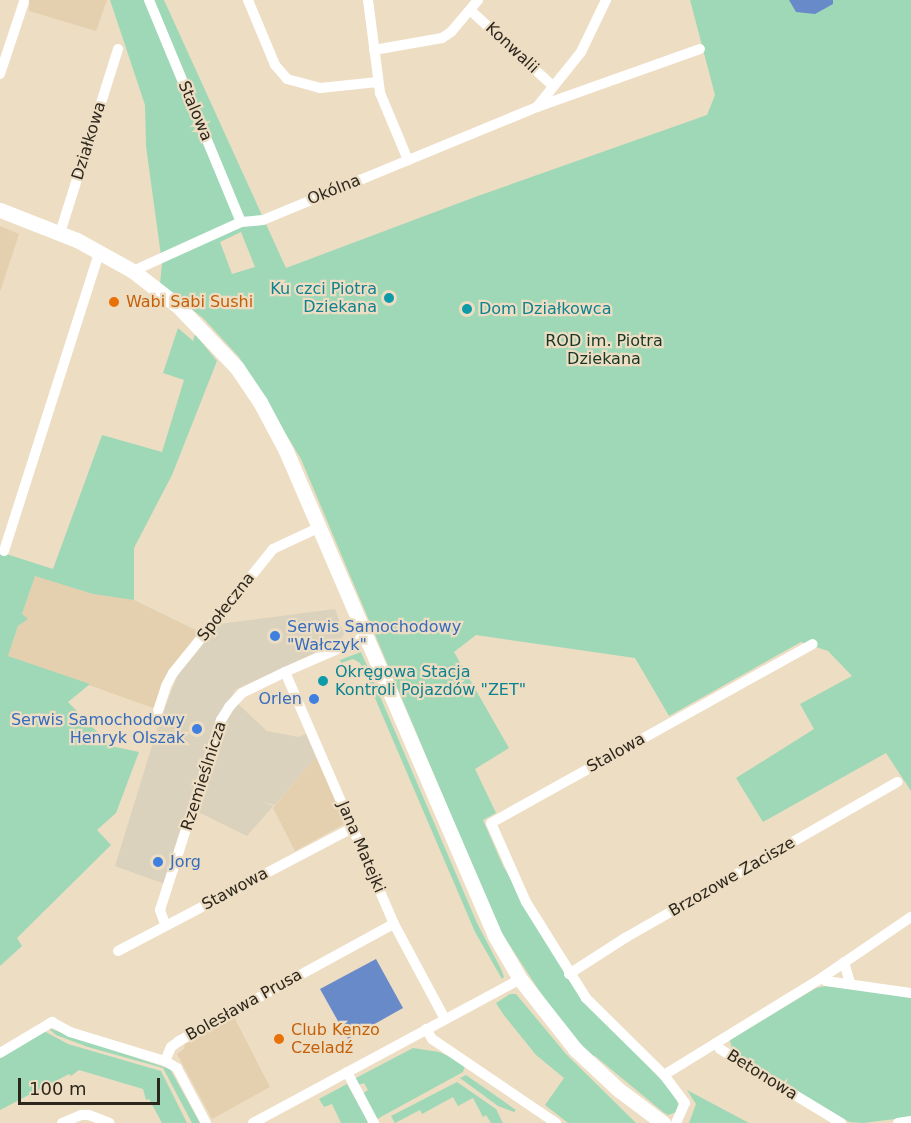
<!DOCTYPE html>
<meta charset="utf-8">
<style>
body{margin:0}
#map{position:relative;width:911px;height:1123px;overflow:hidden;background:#edddc3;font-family:"DejaVu Sans",sans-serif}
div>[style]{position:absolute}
.commercial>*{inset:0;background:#dad2bd}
.built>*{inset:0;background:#e4d0af}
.green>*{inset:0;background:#9fd8b7}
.water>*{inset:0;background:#698ac9}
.street>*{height:10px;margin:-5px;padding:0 5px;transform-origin:5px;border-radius:5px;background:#fff}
.secondary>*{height:15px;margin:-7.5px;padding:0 7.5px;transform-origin:7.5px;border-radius:7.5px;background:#fff}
.dots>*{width:16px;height:16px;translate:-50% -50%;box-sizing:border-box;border:3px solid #edddc3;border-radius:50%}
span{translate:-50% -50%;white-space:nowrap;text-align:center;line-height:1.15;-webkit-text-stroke:4.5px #edddc3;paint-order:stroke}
.street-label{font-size:16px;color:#2c261c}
.culture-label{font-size:16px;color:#0d838f}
.right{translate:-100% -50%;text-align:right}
.left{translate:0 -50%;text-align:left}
.food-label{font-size:16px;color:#c56008}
.park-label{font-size:16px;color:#153826}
.shop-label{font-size:16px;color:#366cbe}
.scale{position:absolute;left:18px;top:1078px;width:142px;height:27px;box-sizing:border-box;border:3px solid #2c261c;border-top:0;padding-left:8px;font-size:18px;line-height:21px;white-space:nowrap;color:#2c261c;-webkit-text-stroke:4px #edddc3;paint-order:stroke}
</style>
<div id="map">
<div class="commercial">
<i style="clip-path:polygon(335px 609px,344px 634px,340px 641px,235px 690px,209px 741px,165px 884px,115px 866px,159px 723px,178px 674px,219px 624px)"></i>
<i style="clip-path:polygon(237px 703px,267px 731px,299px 737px,306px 734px,316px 757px,275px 805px,263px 802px,273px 806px,247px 836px,196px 811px,224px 725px)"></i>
</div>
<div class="built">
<i style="clip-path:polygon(29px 0,107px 0,96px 31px,29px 11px)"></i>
<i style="clip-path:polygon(0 226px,19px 234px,0 292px)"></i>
<i style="clip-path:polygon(35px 575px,93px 594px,134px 600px,202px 633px,166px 678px,153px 708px,8px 656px)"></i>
<i style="clip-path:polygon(316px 757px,346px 823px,295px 851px,273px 808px)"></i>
<i style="clip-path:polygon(234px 1017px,270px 1087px,212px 1119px,177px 1054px,184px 1049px,185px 1043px)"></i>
</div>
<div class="green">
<i style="clip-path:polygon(evenodd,110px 0,164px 0,286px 268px,475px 197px,707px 115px,715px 95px,690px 0,911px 0,911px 791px,886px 753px,763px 822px,736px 778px,814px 729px,800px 704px,852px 676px,828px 651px,801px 642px,669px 716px,635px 658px,476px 635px,454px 652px,509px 748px,475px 769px,496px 813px,483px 820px,503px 866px,583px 999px,675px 1094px,678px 1104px,677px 1112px,668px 1115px,663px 1112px,595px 1056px,589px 1055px,557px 1018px,499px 929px,301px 459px,239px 357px,203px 318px,160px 284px,162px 263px,146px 146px,145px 105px,110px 0,241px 232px,255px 267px,232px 274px,220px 242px,241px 232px)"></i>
<i style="clip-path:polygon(178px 328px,193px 341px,195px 334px,217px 361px,172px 475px,134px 548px,134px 600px,93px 594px,35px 576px,22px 614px,28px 619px,18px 626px,8px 656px,90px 684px,68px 702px,111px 746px,139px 752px,116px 813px,97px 830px,111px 845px,17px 938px,22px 946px,0 966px,0 552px,53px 569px,102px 435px,162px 452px,184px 380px,163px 373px)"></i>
<i style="clip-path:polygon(361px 652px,477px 923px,501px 969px,504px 977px,502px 979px,475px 932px,360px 663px,353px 659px,341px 663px,340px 660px)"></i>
<i style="clip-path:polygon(826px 986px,911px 997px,911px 1117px,863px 1123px,850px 1122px,821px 1108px,732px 1050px,730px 1040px,816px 988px)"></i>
<i style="clip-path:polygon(510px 994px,516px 994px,566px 1054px,636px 1123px,568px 1123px,545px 1105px,564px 1078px,536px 1055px,503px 1014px,496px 1003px)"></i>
<i style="clip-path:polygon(48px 1028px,170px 1069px,200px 1123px,192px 1123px,163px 1068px,88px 1047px,56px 1035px)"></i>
<i style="clip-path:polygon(44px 1031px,68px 1044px,161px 1071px,187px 1123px,162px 1123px,149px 1099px,146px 1100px,143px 1089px,79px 1070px,71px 1076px,69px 1074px,0 1110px,0 1058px)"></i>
<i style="clip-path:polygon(413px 1048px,439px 1052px,455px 1059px,465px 1066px,463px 1072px,377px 1119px,362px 1094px,368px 1090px,364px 1083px,358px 1085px,354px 1079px)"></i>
<i style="clip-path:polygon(466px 1075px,516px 1110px,514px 1112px,498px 1106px,460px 1078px)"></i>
<i style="clip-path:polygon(457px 1082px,496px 1109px,503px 1123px,491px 1123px,486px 1115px,483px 1117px,473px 1098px,458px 1106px,453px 1097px,422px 1114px,420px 1110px,395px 1123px,391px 1116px)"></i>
<i style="clip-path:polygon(347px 1084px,368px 1122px,367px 1123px,341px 1123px,332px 1104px,324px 1107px,319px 1099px)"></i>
<i style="clip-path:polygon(687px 1090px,749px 1123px,689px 1123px,696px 1104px)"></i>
</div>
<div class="water">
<i style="clip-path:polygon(789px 0,833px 0,833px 4px,815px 14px,796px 12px)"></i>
<i style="clip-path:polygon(376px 959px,403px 1008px,348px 1039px,320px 989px)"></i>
</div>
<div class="street">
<i style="left:149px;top:0;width:240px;rotate:67.5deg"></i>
<i style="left:248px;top:0;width:70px;rotate:67.4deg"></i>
<i style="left:275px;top:65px;width:18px;rotate:49deg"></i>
<i style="left:287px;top:79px;width:34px;rotate:15deg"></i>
<i style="left:320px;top:88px;width:58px;rotate:-5.9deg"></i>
<i style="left:368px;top:0;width:94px;rotate:82.6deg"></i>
<i style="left:380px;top:93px;width:73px;rotate:67.3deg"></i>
<i style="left:470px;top:10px;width:113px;rotate:42.5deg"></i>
<i style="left:374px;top:50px;width:69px;rotate:-10deg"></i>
<i style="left:442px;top:38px;width:11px;rotate:-34deg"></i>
<i style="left:451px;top:32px;width:42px;rotate:-49.8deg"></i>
<i style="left:0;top:74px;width:76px;rotate:-71.6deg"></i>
<i style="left:537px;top:107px;width:70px;rotate:-51.3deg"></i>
<i style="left:581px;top:52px;width:58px;rotate:-64.3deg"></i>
<i style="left:60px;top:233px;width:193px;rotate:-72.5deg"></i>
<i style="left:133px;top:271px;width:119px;rotate:-24.4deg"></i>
<i style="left:241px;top:222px;width:22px;rotate:-5deg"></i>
<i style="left:263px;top:220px;width:296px;rotate:-22.4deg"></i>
<i style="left:537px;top:107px;width:173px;rotate:-19.6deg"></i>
<i style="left:4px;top:551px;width:315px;rotate:-72.3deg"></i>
<i style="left:285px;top:672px;width:275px;rotate:66.6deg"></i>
<i style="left:394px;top:924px;width:108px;rotate:61.8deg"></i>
<i style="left:158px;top:711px;width:26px;rotate:-72deg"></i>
<i style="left:166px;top:686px;width:15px;rotate:-62deg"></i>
<i style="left:173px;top:673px;width:159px;rotate:-51.1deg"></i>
<i style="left:273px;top:549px;width:52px;rotate:-25.1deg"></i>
<i style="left:165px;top:924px;width:15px;rotate:-110deg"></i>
<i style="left:160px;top:910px;width:200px;rotate:-72.2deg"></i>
<i style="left:221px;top:720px;width:15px;rotate:-58deg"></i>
<i style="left:229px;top:707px;width:19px;rotate:-47deg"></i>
<i style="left:242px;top:693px;width:48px;rotate:-26deg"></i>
<i style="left:285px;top:672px;width:87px;rotate:-23.6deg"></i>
<i style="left:118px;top:951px;width:264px;rotate:-27.7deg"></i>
<i style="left:844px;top:962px;width:22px;rotate:74deg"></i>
<i style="left:569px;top:974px;width:67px;rotate:-32.7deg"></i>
<i style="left:625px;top:938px;width:314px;rotate:-29.8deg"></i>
<i style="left:823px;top:977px;width:5px;rotate:53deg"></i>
<i style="left:826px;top:981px;width:86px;rotate:8deg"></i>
<i style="left:426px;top:1029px;width:12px;rotate:59deg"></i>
<i style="left:432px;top:1039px;width:150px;rotate:34.1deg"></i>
<i style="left:716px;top:1043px;width:7px;rotate:56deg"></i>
<i style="left:720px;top:1049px;width:26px;rotate:32deg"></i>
<i style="left:742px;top:1063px;width:116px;rotate:31.2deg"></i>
<i style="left:0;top:1053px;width:61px;rotate:-30.8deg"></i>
<i style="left:52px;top:1022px;width:21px;rotate:29deg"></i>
<i style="left:70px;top:1032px;width:99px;rotate:17deg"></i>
<i style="left:165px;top:1061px;width:14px;rotate:30deg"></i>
<i style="left:177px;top:1068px;width:62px;rotate:62.2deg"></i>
<i style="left:165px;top:1061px;width:15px;rotate:-67deg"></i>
<i style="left:171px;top:1047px;width:10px;rotate:-37deg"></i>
<i style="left:179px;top:1041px;width:245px;rotate:-28.6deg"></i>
<i style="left:347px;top:1072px;width:58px;rotate:62.1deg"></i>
<i style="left:664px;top:1075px;width:110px;rotate:-135.4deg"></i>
<i style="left:586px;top:998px;width:113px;rotate:-122deg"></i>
<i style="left:526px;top:902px;width:86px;rotate:-113.9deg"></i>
<i style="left:491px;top:823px;width:368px;rotate:-29.1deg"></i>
<i style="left:62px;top:1123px;width:21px;rotate:-23deg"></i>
<i style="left:81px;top:1115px;width:8px"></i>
<i style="left:89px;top:1115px;width:22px;rotate:21deg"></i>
<i style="left:253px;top:1123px;width:303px;rotate:-28.3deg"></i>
<i style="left:676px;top:1123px;width:22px;rotate:-66deg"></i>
<i style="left:685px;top:1103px;width:35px;rotate:-127deg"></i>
<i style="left:664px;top:1075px;width:187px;rotate:-31.6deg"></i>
<i style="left:823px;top:977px;width:107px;rotate:-34.3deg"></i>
<i style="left:898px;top:1123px;width:13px;rotate:-9deg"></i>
</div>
<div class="secondary">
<i style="left:0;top:210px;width:83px;rotate:21.3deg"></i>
<i style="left:77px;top:240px;width:64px;rotate:29deg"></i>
<i style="left:133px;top:271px;width:57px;rotate:37.9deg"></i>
<i style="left:178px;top:306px;width:86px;rotate:46.4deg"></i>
<i style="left:237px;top:368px;width:41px;rotate:55.9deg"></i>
<i style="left:260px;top:402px;width:55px;rotate:62deg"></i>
<i style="left:286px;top:451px;width:528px;rotate:66.69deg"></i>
<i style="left:495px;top:936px;width:50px;rotate:59.8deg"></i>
<i style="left:520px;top:979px;width:89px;rotate:51.8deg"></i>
<i style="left:575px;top:1049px;width:60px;rotate:43deg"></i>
<i style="left:619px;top:1090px;width:55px;rotate:36.9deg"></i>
</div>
<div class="dots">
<i style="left:389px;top:298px;background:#0f9aa8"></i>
<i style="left:114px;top:302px;background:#e8710a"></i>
<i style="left:467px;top:309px;background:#0f9aa8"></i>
<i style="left:275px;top:636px;background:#3f7fe0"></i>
<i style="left:323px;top:681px;background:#0f9aa8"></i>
<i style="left:314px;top:699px;background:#3f7fe0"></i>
<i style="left:197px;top:729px;background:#3f7fe0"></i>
<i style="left:158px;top:862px;background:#3f7fe0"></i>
<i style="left:279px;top:1039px;background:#e8710a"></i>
</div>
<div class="street-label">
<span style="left:512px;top:48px;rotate:43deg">Konwalii</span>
<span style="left:195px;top:111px;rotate:67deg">Stalowa</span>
<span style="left:89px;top:141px;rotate:-73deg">Działkowa</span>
<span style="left:334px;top:190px;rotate:-22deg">Okólna</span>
<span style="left:226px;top:607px;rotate:-52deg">Społeczna</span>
<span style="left:616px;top:753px;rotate:-29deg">Stalowa</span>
<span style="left:204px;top:776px;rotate:-72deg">Rzemieślnicza</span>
<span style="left:361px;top:847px;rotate:67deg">Jana Matejki</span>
<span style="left:732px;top:877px;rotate:-30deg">Brzozowe Zacisze</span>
<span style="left:235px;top:889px;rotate:-28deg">Stawowa</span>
<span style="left:244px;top:1005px;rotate:-29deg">Bolesława Prusa</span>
<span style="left:762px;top:1075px;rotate:32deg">Betonowa</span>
</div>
<div class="culture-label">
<span class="right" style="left:377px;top:298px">Ku czci Piotra<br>Dziekana</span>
<span class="left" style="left:479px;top:309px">Dom Działkowca</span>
<span class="left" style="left:335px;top:681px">Okręgowa Stacja<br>Kontroli Pojazdów "ZET"</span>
</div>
<div class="food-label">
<span class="left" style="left:126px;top:302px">Wabi Sabi Sushi</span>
<span class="left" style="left:291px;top:1039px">Club Kenzo<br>Czeladź</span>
</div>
<div class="park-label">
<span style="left:604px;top:350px">ROD im. Piotra<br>Dziekana</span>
</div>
<div class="shop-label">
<span class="left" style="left:287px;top:636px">Serwis Samochodowy<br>"Wałczyk"</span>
<span class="right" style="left:302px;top:699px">Orlen</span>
<span class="right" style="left:185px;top:729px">Serwis Samochodowy<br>Henryk Olszak</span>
<span class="left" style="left:170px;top:862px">Jorg</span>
</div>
<div class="scale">100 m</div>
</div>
